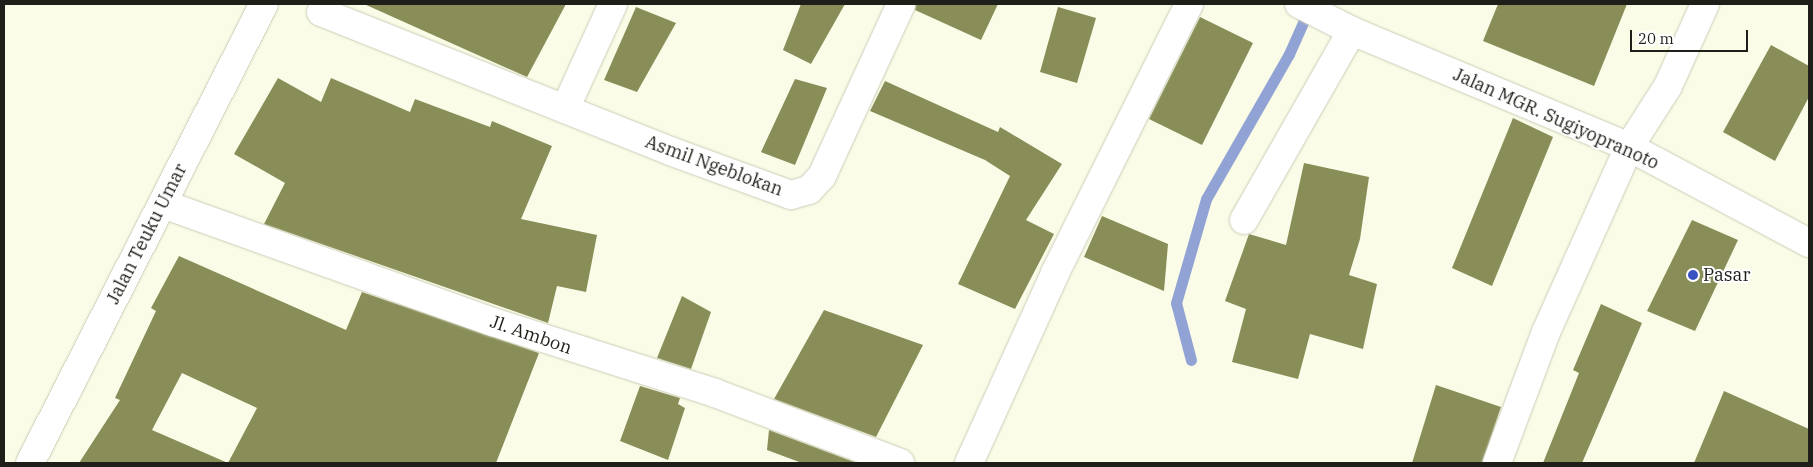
<!DOCTYPE html>
<style>
body{margin:0}
#map{position:relative;width:1813px;height:467px;overflow:hidden;background:#fafce7;font-family:"IBM Plex Serif",serif}
div>[style]{position:absolute}
.stream>*{height:11px;margin:-5.5px;padding:0 5.5px;transform-origin:5.5px;border-radius:5.5px;background:#91a2d4}
.building>*{inset:0;background:#898e58}
.roads{filter:drop-shadow(0 0 1px #cbcdb9) drop-shadow(0 0 1px #cbcdb9)}
.minor>*{height:28px;margin:-14px;padding:0 14px;transform-origin:14px;border-radius:14px;background:#fff}
.major>*{height:28px;margin:-14px;padding:0 14px;transform-origin:14px;border-radius:14px;background:#fff}
.dots>*{width:14px;height:14px;translate:-50% -50%;box-sizing:border-box;border:2px solid #fff;border-radius:50%}
span{translate:-50% -50%;white-space:nowrap;text-align:center;line-height:1.15;-webkit-text-stroke:4px #fff;paint-order:stroke}
.street-label{font-size:18px;color:#1e1f18}
.poi-label{font-size:18px;color:#1e1f18}
.left{translate:0 -50%;text-align:left}
.frame{position:absolute;inset:0;border:5px solid #1e1f18;pointer-events:none}
.scale{position:absolute;left:1630px;top:30px;width:118px;height:22px;box-sizing:border-box;border:2px solid #1e1f18;border-top:0;padding-left:6px;font-size:15px;line-height:18px;white-space:nowrap;color:#1e1f18;-webkit-text-stroke:4px #fff;paint-order:stroke}
</style>
<div id="map">
<div class="stream">
<i style="left:1191px;top:360px;width:59px;rotate:-104.7deg"></i>
<i style="left:1176px;top:303px;width:108px;rotate:-73.9deg"></i>
<i style="left:1206px;top:199px;width:167px;rotate:-60.2deg"></i>
<i style="left:1289px;top:54px;width:49px;rotate:-66deg"></i>
</div>
<div class="building">
<i style="clip-path:polygon(364px 4px,566px 4px,527px 77px)"></i>
<i style="clip-path:polygon(801px 4px,845px 4px,811px 64px,783px 50px)"></i>
<i style="clip-path:polygon(916px 4px,998px 4px,981px 40px,915px 10px)"></i>
<i style="clip-path:polygon(1498px 4px,1627px 4px,1594px 86px,1483px 41px)"></i>
<i style="clip-path:polygon(636px 7px,676px 23px,637px 92px,604px 80px)"></i>
<i style="clip-path:polygon(1058px 7px,1096px 18px,1077px 83px,1040px 72px)"></i>
<i style="clip-path:polygon(1200px 17px,1253px 43px,1202px 145px,1149px 119px)"></i>
<i style="clip-path:polygon(1771px 45px,1809px 66px,1809px 97px,1775px 161px,1723px 132px)"></i>
<i style="clip-path:polygon(278px 78px,321px 102px,331px 78px,410px 112px,415px 99px,490px 127px,492px 121px,552px 146px,521px 219px,597px 235px,586px 292px,557px 286px,548px 323px,264px 224px,285px 183px,234px 154px)"></i>
<i style="clip-path:polygon(795px 79px,827px 88px,795px 165px,761px 152px)"></i>
<i style="clip-path:polygon(885px 81px,998px 132px,1000px 127px,1062px 164px,1026px 220px,1054px 234px,1015px 309px,958px 284px,1010px 176px,985px 160px,870px 111px)"></i>
<i style="clip-path:polygon(1513px 118px,1553px 137px,1492px 286px,1452px 268px)"></i>
<i style="clip-path:polygon(1304px 163px,1369px 177px,1360px 239px,1349px 275px,1377px 284px,1363px 349px,1310px 334px,1298px 379px,1232px 362px,1246px 309px,1225px 301px,1249px 234px,1286px 245px)"></i>
<i style="clip-path:polygon(1102px 216px,1168px 244px,1164px 291px,1084px 257px)"></i>
<i style="clip-path:polygon(1692px 220px,1738px 240px,1695px 331px,1647px 311px)"></i>
<i style="clip-path:polygon(evenodd,179px 256px,346px 330px,362px 292px,539px 353px,496px 463px,79px 463px,120px 400px,115px 398px,156px 311px,151px 308px,179px 256px,182px 373px,257px 408px,228px 463px,152px 430px,182px 373px)"></i>
<i style="clip-path:polygon(682px 296px,711px 312px,691px 369px,657px 358px)"></i>
<i style="clip-path:polygon(1601px 304px,1642px 323px,1582px 463px,1543px 463px,1579px 373px,1573px 370px)"></i>
<i style="clip-path:polygon(824px 310px,923px 345px,876px 437px,774px 399px)"></i>
<i style="clip-path:polygon(1436px 385px,1501px 407px,1482px 463px,1412px 463px)"></i>
<i style="clip-path:polygon(640px 386px,680px 398px,678px 404px,685px 408px,668px 460px,620px 441px)"></i>
<i style="clip-path:polygon(1724px 391px,1809px 429px,1809px 463px,1694px 463px)"></i>
<i style="clip-path:polygon(769px 430px,857px 463px,802px 463px,767px 450px)"></i>
</div>
<div class="roads">
<div class="minor">
<i style="left:1299px;top:4px;width:59px;rotate:27deg"></i>
<i style="left:1352px;top:31px;width:300px;rotate:22.7deg"></i>
<i style="left:1629px;top:147px;width:204px;rotate:28.1deg"></i>
<i style="left:321px;top:12px;width:376px;rotate:21.7deg"></i>
<i style="left:670px;top:151px;width:129px;rotate:20deg"></i>
<i style="left:791px;top:195px;width:19px;rotate:-16deg"></i>
<i style="left:809px;top:190px;width:19px;rotate:-47deg"></i>
<i style="left:822px;top:176px;width:189px;rotate:-65.3deg"></i>
<i style="left:565px;top:109px;width:115px;rotate:-65.4deg"></i>
<i style="left:163px;top:204px;width:350px;rotate:19.7deg"></i>
<i style="left:493px;top:322px;width:233px;rotate:17.7deg"></i>
<i style="left:715px;top:393px;width:198px;rotate:20.7deg"></i>
<i style="left:1244px;top:220px;width:218px;rotate:-60.3deg"></i>
<i style="left:969px;top:463px;width:209px;rotate:-65.6deg"></i>
<i style="left:1055px;top:273px;width:301px;rotate:-63.5deg"></i>
<i style="left:1497px;top:463px;width:140px;rotate:-69.5deg"></i>
<i style="left:1546px;top:332px;width:203px;rotate:-65.8deg"></i>
<i style="left:1629px;top:147px;width:72px;rotate:-57.4deg"></i>
<i style="left:1668px;top:86px;width:90px;rotate:-65.7deg"></i>
</div>
<div class="major">
<i style="left:30px;top:463px;width:515px;rotate:-62.99deg"></i>
</div>
</div>
<div class="dots">
<i style="left:1693px;top:275px;background:#3951c3"></i>
</div>
<div class="street-label">
<span style="left:1556px;top:119px;rotate:24deg">Jalan MGR. Sugiyopranoto</span>
<span style="left:714px;top:166px;rotate:20deg">Asmil Ngeblokan</span>
<span style="left:147px;top:234px;rotate:-63deg">Jalan Teuku Umar</span>
<span style="left:531px;top:335px;rotate:19deg">Jl. Ambon</span>
</div>
<div class="poi-label">
<span class="left" style="left:1703px;top:275px">Pasar</span>
</div>
<div class="frame"></div>
<div class="scale">20 m</div>
</div>
